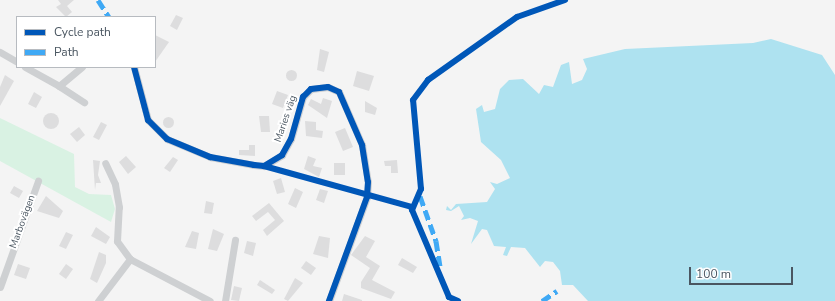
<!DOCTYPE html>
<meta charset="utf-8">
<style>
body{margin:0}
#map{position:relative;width:835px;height:301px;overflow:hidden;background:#f4f4f4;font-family:"Nunito Sans",sans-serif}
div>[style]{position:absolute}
.green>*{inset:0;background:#d9f2e3}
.water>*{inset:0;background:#aee2f0}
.building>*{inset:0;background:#ddddde}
.round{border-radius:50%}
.street>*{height:7px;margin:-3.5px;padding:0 3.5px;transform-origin:3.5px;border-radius:3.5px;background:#ced0d2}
.quiet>*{height:5px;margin-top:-2.5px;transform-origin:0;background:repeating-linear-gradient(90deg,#3fa9f5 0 10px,transparent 0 15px)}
.cycleway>*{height:6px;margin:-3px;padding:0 3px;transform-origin:3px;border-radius:3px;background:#0057b8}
span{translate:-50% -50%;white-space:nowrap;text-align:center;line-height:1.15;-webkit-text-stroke:4px #fff;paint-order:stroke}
.street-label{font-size:10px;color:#4a5661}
.legend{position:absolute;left:16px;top:16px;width:140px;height:52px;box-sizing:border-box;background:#fff;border:1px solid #b7bbc0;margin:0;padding:5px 7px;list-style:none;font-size:12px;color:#4a5661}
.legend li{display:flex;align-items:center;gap:8px;height:20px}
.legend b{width:20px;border:1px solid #b7bbc0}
.scale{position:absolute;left:689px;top:267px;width:104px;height:18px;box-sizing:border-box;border:2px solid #4a5661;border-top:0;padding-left:5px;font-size:12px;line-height:14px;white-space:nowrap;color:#4a5661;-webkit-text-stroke:3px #fff;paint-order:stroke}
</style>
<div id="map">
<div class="green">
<i style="clip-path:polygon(0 118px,74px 154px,75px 187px,89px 194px,111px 195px,115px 209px,111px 222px,0 161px)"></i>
</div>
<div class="water">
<i style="clip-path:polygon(771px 39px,822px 55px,835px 75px,835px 301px,588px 301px,573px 285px,562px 285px,560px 271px,553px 262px,545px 261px,540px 267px,525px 248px,511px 247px,507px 256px,503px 255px,506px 247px,494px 246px,487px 230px,482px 229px,471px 244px,478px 221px,470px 218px,461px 220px,464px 216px,459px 206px,451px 211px,446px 210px,447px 206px,451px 210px,456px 204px,487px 202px,495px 189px,490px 182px,497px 184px,510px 178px,501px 160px,481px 142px,476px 109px,482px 105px,484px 112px,495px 109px,500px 89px,509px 80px,523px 79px,539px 94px,544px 85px,553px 87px,561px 65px,569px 62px,572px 84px,582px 80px,587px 69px,583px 59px,625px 49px,753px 43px)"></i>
</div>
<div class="building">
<i style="clip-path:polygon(58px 0,74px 0,67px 6px,72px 12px,66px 17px,56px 7px,61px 4px)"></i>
<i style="clip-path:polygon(176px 15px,183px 18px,177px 30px,170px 26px)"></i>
<i style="clip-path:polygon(155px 35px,169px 42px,155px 62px)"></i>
<i style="clip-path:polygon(320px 49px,329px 52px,324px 72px,317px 70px)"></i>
<i class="round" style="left:285.5px;top:69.5px;width:11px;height:11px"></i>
<i style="clip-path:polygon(357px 71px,374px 76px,369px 91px,353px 86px)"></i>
<i style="clip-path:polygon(5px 75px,14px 81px,0 106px,0 87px)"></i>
<i style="clip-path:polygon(277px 91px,288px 95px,283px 108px,272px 104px)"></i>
<i style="clip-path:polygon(34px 92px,42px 97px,36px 108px,28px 104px)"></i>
<i style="clip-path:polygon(323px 98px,332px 101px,327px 118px,308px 105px,311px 99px,321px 104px)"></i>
<i style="clip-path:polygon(365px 101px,377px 108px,375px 115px,365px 112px)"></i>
<i class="round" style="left:43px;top:113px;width:16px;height:16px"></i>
<i style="clip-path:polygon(259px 116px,269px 116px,270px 132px,261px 132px)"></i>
<i class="round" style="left:162.5px;top:116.5px;width:11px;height:11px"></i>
<i style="clip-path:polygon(305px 121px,316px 122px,316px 130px,323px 131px,322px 138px,306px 136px)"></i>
<i style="clip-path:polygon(101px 122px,107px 125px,99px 140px,93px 137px)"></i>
<i style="clip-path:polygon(79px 127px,85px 135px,77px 142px,70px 134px)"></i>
<i style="clip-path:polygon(345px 128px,353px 147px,343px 151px,335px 132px)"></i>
<i style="clip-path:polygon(249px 145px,255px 145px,255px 156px,239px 155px,239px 150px,249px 150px)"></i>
<i style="clip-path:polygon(126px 156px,136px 167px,128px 174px,119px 162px)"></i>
<i style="clip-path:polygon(308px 156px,316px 159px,313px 166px,322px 168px,319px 177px,304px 169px)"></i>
<i style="clip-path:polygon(173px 157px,178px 160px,170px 172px,164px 168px)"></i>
<i style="clip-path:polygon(93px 160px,100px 161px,98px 175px,101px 183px,96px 183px,95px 190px)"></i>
<i style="clip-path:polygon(397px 160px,398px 173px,391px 173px,391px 166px,385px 166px,384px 161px)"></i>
<i style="clip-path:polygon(334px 163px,345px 163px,345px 175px,334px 175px)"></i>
<i style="clip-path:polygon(281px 178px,285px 192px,277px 194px,273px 181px)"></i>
<i style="clip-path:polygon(14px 186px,23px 191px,19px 198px,10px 193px)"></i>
<i style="clip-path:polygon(295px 188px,303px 192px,296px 208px,288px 204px)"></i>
<i style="clip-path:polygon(320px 189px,328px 191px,324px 203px,316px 200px)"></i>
<i style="clip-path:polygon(46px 196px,63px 211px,59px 218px,37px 211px)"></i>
<i style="clip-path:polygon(206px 201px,214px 203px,212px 214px,204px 213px)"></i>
<i style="clip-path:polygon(269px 203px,284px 221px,267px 236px,263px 230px,275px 220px,268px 212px,256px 221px,252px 216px)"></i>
<i style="clip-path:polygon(96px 227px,110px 237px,106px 244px,91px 236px)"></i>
<i style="clip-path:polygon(213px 229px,224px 234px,217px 251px,208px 249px)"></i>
<i style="clip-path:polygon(192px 231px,199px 233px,196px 249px,185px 247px)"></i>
<i style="clip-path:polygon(66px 232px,73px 235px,66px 249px,59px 246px)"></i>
<i style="clip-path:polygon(319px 236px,330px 238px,328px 258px,313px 254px)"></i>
<i style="clip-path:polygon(365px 236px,375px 241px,366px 257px,380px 266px,372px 280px,395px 292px,391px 299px,361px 288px,361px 282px,370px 268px,351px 255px)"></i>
<i style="clip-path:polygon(247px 241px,256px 243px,253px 256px,244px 253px)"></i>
<i style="clip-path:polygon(99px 252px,106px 255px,106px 263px,97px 283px,90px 279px)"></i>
<i style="clip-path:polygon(402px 258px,417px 267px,413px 273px,398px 265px)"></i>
<i style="clip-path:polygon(306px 261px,316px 268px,311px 275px,301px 268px)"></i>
<i style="clip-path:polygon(18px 264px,30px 268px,26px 279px,14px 275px)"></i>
<i style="clip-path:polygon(66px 264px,73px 269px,66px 279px,59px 274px)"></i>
<i style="clip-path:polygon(295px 278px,303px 283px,288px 301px,284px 299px)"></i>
<i style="clip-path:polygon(260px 280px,275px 290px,272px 294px,257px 285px)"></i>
<i style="clip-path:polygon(234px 286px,242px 288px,239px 301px,231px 300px)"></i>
<i style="clip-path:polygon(344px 294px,362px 300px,362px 301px,342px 301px)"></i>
</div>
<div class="street">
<i style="left:0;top:52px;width:20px;rotate:30deg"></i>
<i style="left:25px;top:67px;width:39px;rotate:29deg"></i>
<i style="left:59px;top:86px;width:30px;rotate:-40deg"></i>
<i style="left:134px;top:67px;width:55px;rotate:75.2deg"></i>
<i style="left:148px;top:120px;width:27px;rotate:45deg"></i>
<i style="left:167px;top:139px;width:47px;rotate:22.7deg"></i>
<i style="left:210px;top:157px;width:45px;rotate:10.3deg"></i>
<i style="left:254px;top:165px;width:10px;rotate:6deg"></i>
<i style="left:264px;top:166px;width:21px;rotate:-31deg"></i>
<i style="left:282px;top:155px;width:18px;rotate:-61deg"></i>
<i style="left:291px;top:139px;width:44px;rotate:-74.1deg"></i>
<i style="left:303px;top:97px;width:11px;rotate:-45deg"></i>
<i style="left:311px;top:89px;width:17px;rotate:-7deg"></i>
<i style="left:328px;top:87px;width:12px;rotate:24deg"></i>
<i style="left:339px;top:92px;width:58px;rotate:66.5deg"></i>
<i style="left:362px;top:145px;width:37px;rotate:81deg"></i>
<i style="left:368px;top:182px;width:15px;rotate:94deg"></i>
<i style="left:367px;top:197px;width:111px;rotate:110.1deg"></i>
<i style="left:59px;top:86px;width:30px;rotate:33deg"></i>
<i style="left:130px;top:259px;width:90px;rotate:27.7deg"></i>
<i style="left:0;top:287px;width:113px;rotate:-70.3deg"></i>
<i style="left:98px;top:301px;width:53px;rotate:-52.7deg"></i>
<i style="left:130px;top:259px;width:22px;rotate:-126deg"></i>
<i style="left:117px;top:241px;width:34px;rotate:-87deg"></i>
<i style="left:119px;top:207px;width:23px;rotate:-100deg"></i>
<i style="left:115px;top:184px;width:23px;rotate:-115deg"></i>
<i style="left:225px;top:301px;width:62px;rotate:-80.7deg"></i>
</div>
<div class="quiet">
<i style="left:98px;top:0;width:20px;rotate:57deg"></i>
<i style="left:420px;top:196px;width:48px;rotate:70.4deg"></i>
<i style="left:436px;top:241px;width:26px;rotate:81deg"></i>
<i style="left:542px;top:301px;width:18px;rotate:-34deg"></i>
</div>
<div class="cycleway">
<i style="left:134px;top:67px;width:55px;rotate:75.2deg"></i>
<i style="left:148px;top:120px;width:27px;rotate:45deg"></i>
<i style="left:167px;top:139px;width:47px;rotate:22.7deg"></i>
<i style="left:210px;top:157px;width:45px;rotate:10.3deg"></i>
<i style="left:254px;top:165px;width:10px;rotate:6deg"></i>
<i style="left:264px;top:166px;width:21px;rotate:-31deg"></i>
<i style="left:282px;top:155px;width:18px;rotate:-61deg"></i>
<i style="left:291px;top:139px;width:44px;rotate:-74.1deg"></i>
<i style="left:303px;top:97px;width:11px;rotate:-45deg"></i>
<i style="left:311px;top:89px;width:17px;rotate:-7deg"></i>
<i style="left:328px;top:87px;width:12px;rotate:24deg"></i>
<i style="left:339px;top:92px;width:58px;rotate:66.5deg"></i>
<i style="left:362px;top:145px;width:37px;rotate:81deg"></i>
<i style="left:368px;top:182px;width:15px;rotate:94deg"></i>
<i style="left:367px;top:197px;width:111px;rotate:110.1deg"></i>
<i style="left:264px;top:166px;width:154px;rotate:15.5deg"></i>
<i style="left:458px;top:301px;width:10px;rotate:-156deg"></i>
<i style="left:449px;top:297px;width:95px;rotate:-113deg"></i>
<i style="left:412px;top:210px;width:23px;rotate:-67deg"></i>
<i style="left:421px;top:189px;width:89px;rotate:-95.1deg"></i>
<i style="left:413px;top:100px;width:25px;rotate:-53deg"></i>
<i style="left:428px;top:80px;width:109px;rotate:-35.3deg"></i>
<i style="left:517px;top:17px;width:51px;rotate:-19.5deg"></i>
</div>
<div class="street-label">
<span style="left:286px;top:119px;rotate:-71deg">Maries väg</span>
<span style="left:23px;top:222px;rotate:-70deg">Marbovägen</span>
</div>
<ul class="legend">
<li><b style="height:5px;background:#0057b8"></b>Cycle path</li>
<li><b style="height:5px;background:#3fa9f5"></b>Path</li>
</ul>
<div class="scale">100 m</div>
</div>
